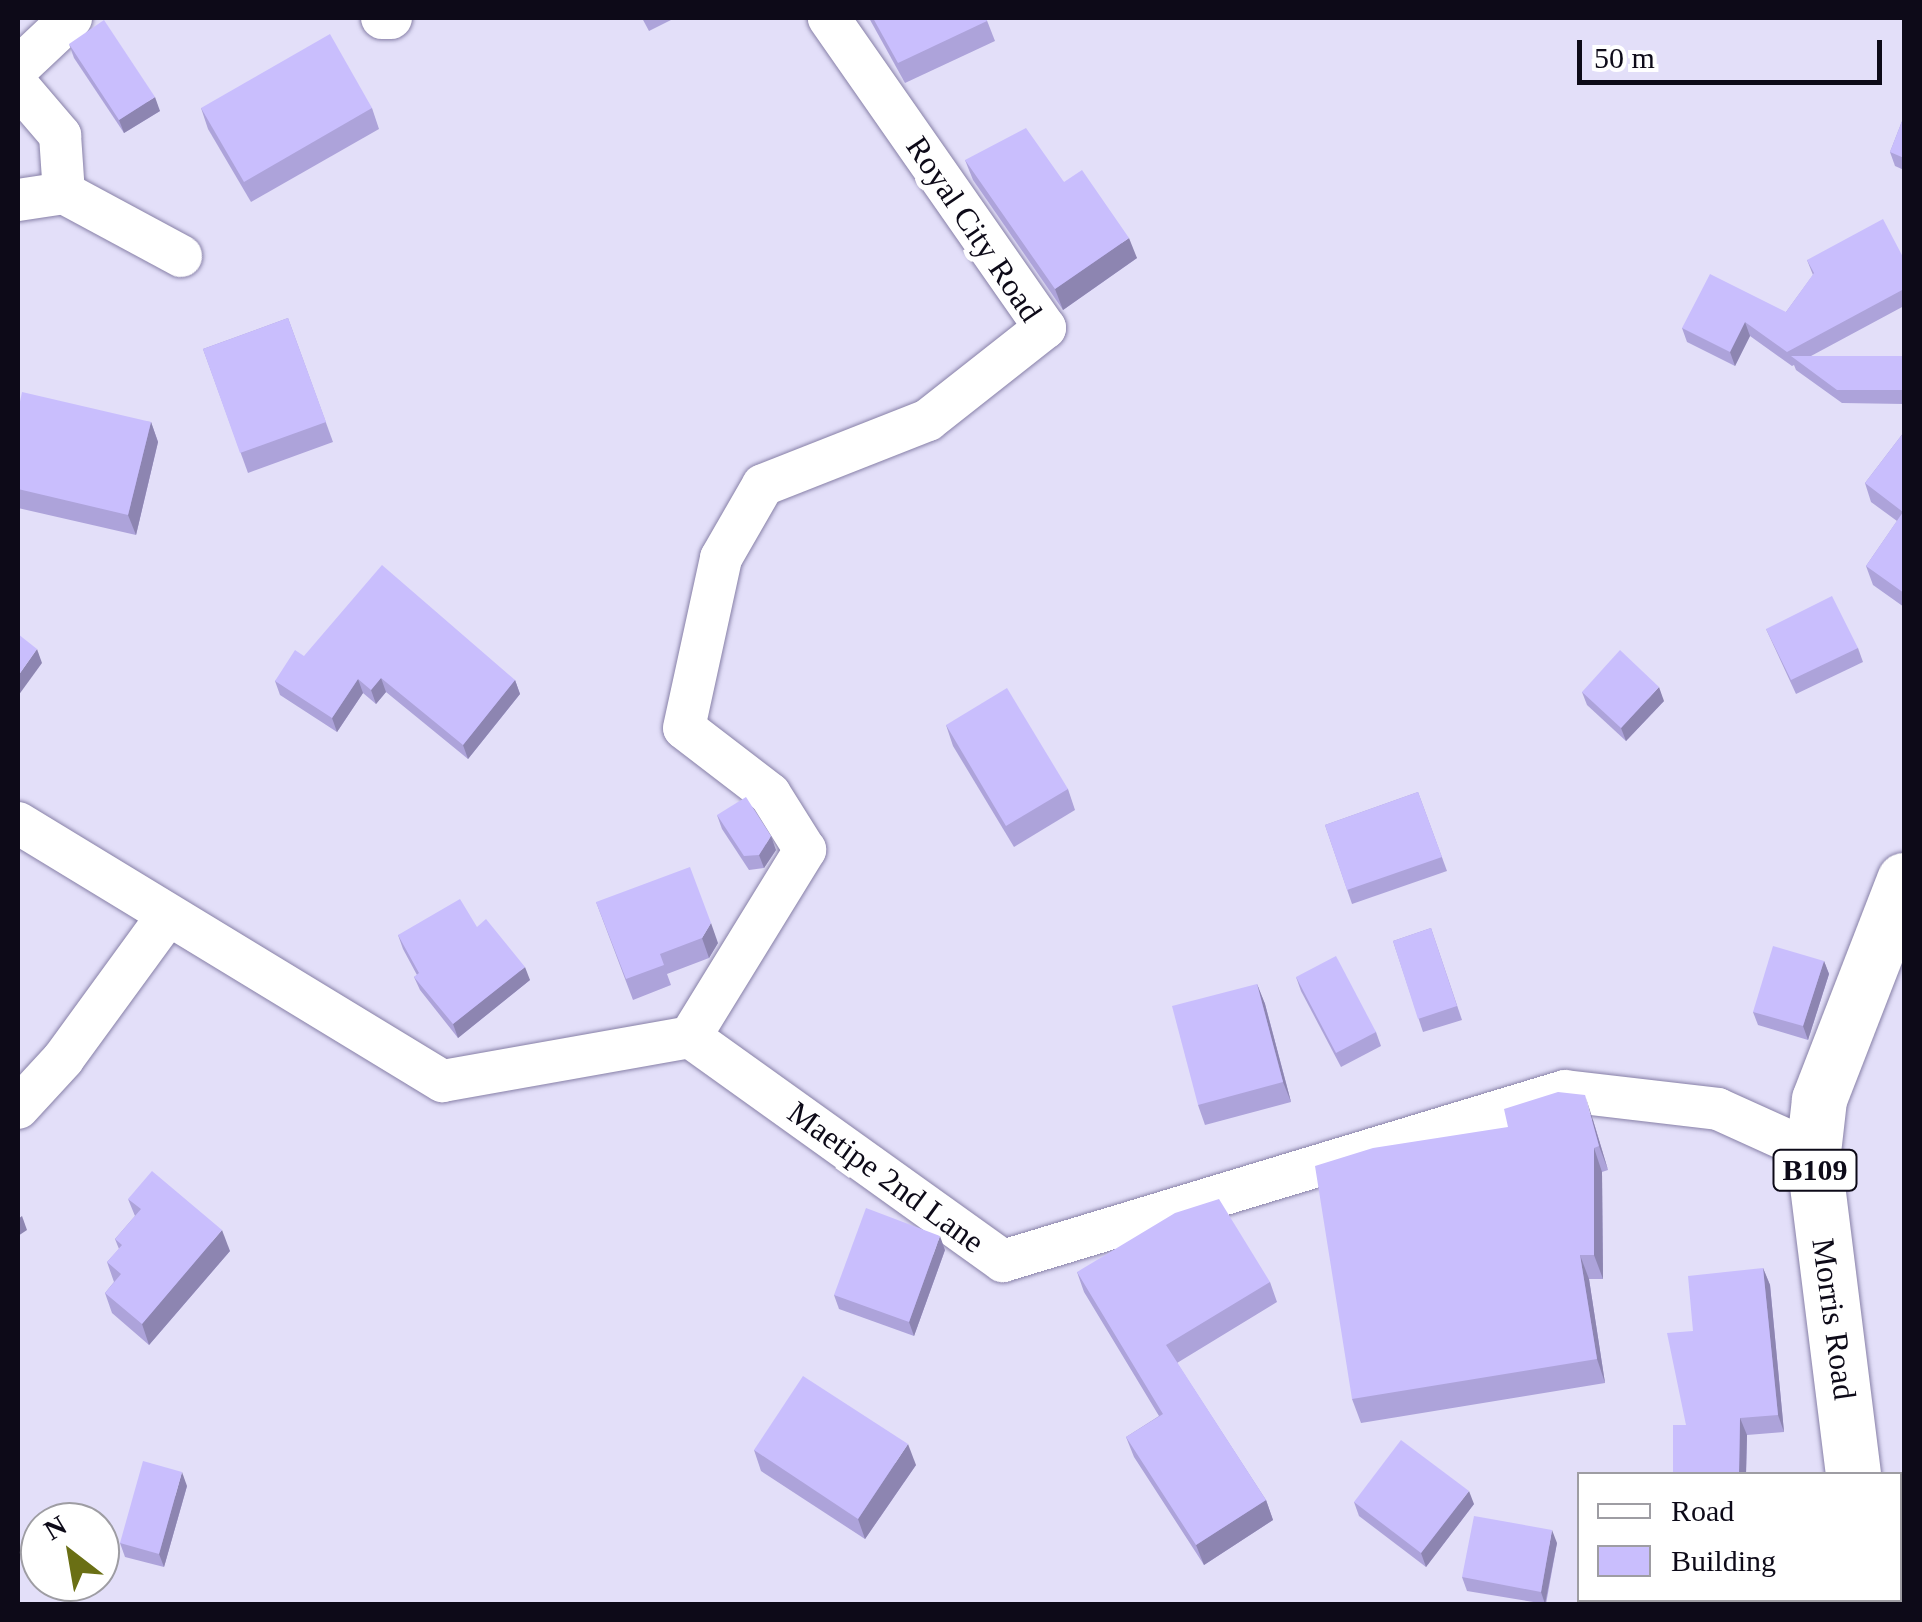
<!DOCTYPE html>
<style>
body{margin:0}
#map{position:relative;width:1922px;height:1622px;overflow:hidden;background:#e3dff9;font-family:Georgia,serif}
div>[style]{position:absolute}
.roads{filter:drop-shadow(0 0 2px #8780a7) drop-shadow(0 0 2px #8780a7)}
.street>*{height:42px;margin:-21px;padding:0 21px;transform-origin:21px;border-radius:21px;background:#fff}
.primary>*{height:55px;margin:-27.5px;padding:0 27.5px;transform-origin:27.5px;border-radius:27.5px;background:#fff}
.wall>*{inset:0;background:#ada3da}
.shaded-wall>*{inset:0;background:#8d85b1}
.building>*{inset:0;background:#c9befd}
span{translate:-50% -50%;white-space:nowrap;text-align:center;line-height:1.15;-webkit-text-stroke:10px #fff;paint-order:stroke}
.shield-label span{padding:2px 8px;background:#fff;border:2px solid;border-radius:8px;-webkit-text-stroke-width:0}
.shield-label{font-size:30px;color:#0d0a18;font-weight:700}
.street-label{font-size:32px;color:#0d0a18}
.frame{position:absolute;inset:0;border:20px solid #0d0a18;pointer-events:none}
.legend{position:absolute;left:1577px;top:1472px;width:325px;height:130px;box-sizing:border-box;background:#fff;border:2px solid #9e9da3;margin:0;padding:12px 18px;list-style:none;font-size:30px;color:#0d0a18}
.legend li{display:flex;align-items:center;gap:20px;height:50px}
.legend b{width:50px;border:2px solid #9e9da3}
.north{position:absolute;left:20px;top:1502px;width:100px;height:100px;box-sizing:border-box;background:#fff;border:2px solid #9e9da3;border-radius:50%;rotate:329deg;font-size:28px;font-weight:700;line-height:40px;text-align:center;color:#0d0a18}
.north::after{content:'';display:block;margin:auto;width:35px;height:45px;background:#6a6f14;clip-path:polygon(50% 0,100% 100%,50% 72%,0 100%)}
.scale{position:absolute;left:1577px;top:40px;width:305px;height:45px;box-sizing:border-box;border:5px solid #0d0a18;border-top:0;padding-left:12px;font-size:30px;line-height:35px;white-space:nowrap;color:#0d0a18;-webkit-text-stroke:8px #fff;paint-order:stroke}
</style>
<div id="map">
<div class="roads">
<div class="street">
<i style="left:382px;top:18px;width:9px"></i>
<i style="left:18px;top:68px;width:73px;rotate:-43.3deg"></i>
<i style="left:18px;top:86px;width:65px;rotate:49.4deg"></i>
<i style="left:60px;top:135px;width:58px;rotate:86.1deg"></i>
<i style="left:18px;top:200px;width:47px;rotate:-8.7deg"></i>
<i style="left:64px;top:193px;width:133px;rotate:28.3deg"></i>
<i style="left:18px;top:823px;width:497px;rotate:31.3deg"></i>
<i style="left:443px;top:1081px;width:251px;rotate:-10.1deg"></i>
<i style="left:690px;top:1037px;width:385px;rotate:35.6deg"></i>
<i style="left:1003px;top:1261px;width:587px;rotate:-16.83deg"></i>
<i style="left:1565px;top:1091px;width:154px;rotate:6.7deg"></i>
<i style="left:1718px;top:1109px;width:104px;rotate:24.4deg"></i>
<i style="left:690px;top:1037px;width:220px;rotate:-58.4deg"></i>
<i style="left:805px;top:850px;width:66px;rotate:-122deg"></i>
<i style="left:770px;top:794px;width:108px;rotate:-142.5deg"></i>
<i style="left:684px;top:728px;width:174px;rotate:-77.7deg"></i>
<i style="left:721px;top:558px;width:84px;rotate:-60.1deg"></i>
<i style="left:763px;top:485px;width:177px;rotate:-21.5deg"></i>
<i style="left:928px;top:420px;width:149px;rotate:-38.2deg"></i>
<i style="left:1045px;top:328px;width:378px;rotate:-124.9deg"></i>
<i style="left:18px;top:1108px;width:67px;rotate:-47.4deg"></i>
<i style="left:63px;top:1059px;width:178px;rotate:-53.9deg"></i>
</div>
<div class="primary">
<i style="left:1853px;top:1474px;width:324px;rotate:-97.1deg"></i>
<i style="left:1813px;top:1152px;width:53px;rotate:-83.5deg"></i>
<i style="left:1819px;top:1099px;width:235px;rotate:-68.8deg"></i>
<i style="left:1864px;top:1600px;width:4px;rotate:90deg"></i>
</div>
</div>
<div class="wall">
<i style="clip-path:polygon(642px 18px,675px 18px,649px 31px)"></i>
<i style="clip-path:polygon(869px 18px,986px 18px,995px 41px,905px 83px)"></i>
<i style="clip-path:polygon(69px 44px,160px 111px,124px 133px,74px 58px)"></i>
<i style="clip-path:polygon(201px 108px,372px 108px,379px 129px,251px 202px,208px 129px)"></i>
<i style="clip-path:polygon(1904px 116px,1904px 170px,1895px 166px,1890px 152px)"></i>
<i style="clip-path:polygon(965px 160px,1064px 182px,1137px 258px,1063px 310px,973px 180px)"></i>
<i style="clip-path:polygon(1904px 259px,1904px 306px,1811px 356px,1904px 361px,1904px 404px,1842px 403px,1796px 370px,1794px 365px,1792px 366px,1750px 336px,1735px 366px,1687px 342px,1682px 328px,1786px 312px,1813px 275px,1807px 260px)"></i>
<i style="clip-path:polygon(288px 318px,333px 442px,248px 473px,203px 349px)"></i>
<i style="clip-path:polygon(18px 411px,151px 422px,158px 442px,136px 535px,18px 508px)"></i>
<i style="clip-path:polygon(1904px 432px,1904px 607px,1873px 585px,1866px 566px,1897px 521px,1871px 502px,1865px 483px)"></i>
<i style="clip-path:polygon(1766px 629px,1858px 648px,1863px 662px,1796px 694px)"></i>
<i style="clip-path:polygon(304px 656px,515px 680px,520px 694px,468px 759px,386px 692px,376px 704px,363px 693px,337px 732px,280px 695px,275px 681px)"></i>
<i style="clip-path:polygon(1582px 692px,1664px 701px,1626px 741px,1587px 705px)"></i>
<i style="clip-path:polygon(946px 725px,1068px 789px,1075px 810px,1014px 847px,953px 746px)"></i>
<i style="clip-path:polygon(1418px 792px,1447px 871px,1352px 904px,1325px 825px)"></i>
<i style="clip-path:polygon(717px 815px,776px 850px,764px 868px,749px 870px,722px 829px)"></i>
<i style="clip-path:polygon(596px 902px,718px 943px,709px 958px,667px 974px,671px 985px,633px 1000px)"></i>
<i style="clip-path:polygon(477px 927px,530px 980px,458px 1038px,420px 990px,414px 977px,417px 975px,403px 949px,398px 935px)"></i>
<i style="clip-path:polygon(1431px 928px,1462px 1020px,1423px 1032px,1393px 941px)"></i>
<i style="clip-path:polygon(1824px 961px,1829px 974px,1808px 1040px,1758px 1025px,1753px 1012px)"></i>
<i style="clip-path:polygon(1296px 977px,1376px 1032px,1381px 1046px,1341px 1067px,1301px 991px)"></i>
<i style="clip-path:polygon(1257px 984px,1265px 1004px,1291px 1102px,1205px 1125px,1198px 1105px)"></i>
<i style="clip-path:polygon(1593px 1120px,1608px 1170px,1602px 1172px,1603px 1279px,1589px 1279px,1605px 1383px,1361px 1423px,1352px 1399px)"></i>
<i style="clip-path:polygon(128px 1199px,230px 1251px,149px 1345px,112px 1313px,105px 1293px,114px 1282px,107px 1262px,119px 1249px,115px 1239px,135px 1216px)"></i>
<i style="clip-path:polygon(945px 1250px,914px 1336px,839px 1309px,834px 1295px)"></i>
<i style="clip-path:polygon(1763px 1268px,1770px 1285px,1784px 1432px,1747px 1435px,1746px 1474px,1673px 1474px,1686px 1425px,1693px 1331px)"></i>
<i style="clip-path:polygon(1077px 1272px,1270px 1282px,1277px 1302px,1177px 1363px,1266px 1500px,1273px 1520px,1204px 1565px,1134px 1457px,1126px 1437px,1159px 1416px,1084px 1292px)"></i>
<i style="clip-path:polygon(754px 1450px,916px 1465px,865px 1539px,761px 1471px)"></i>
<i style="clip-path:polygon(187px 1486px,164px 1567px,125px 1557px,120px 1543px)"></i>
<i style="clip-path:polygon(1354px 1502px,1474px 1504px,1426px 1567px,1359px 1516px)"></i>
<i style="clip-path:polygon(1557px 1543px,1546px 1604px,1467px 1591px,1462px 1577px)"></i>
<i style="clip-path:polygon(1650px 1600px,1796px 1600px,1796px 1604px,1749px 1604px)"></i>
</div>
<div class="shaded-wall">
<i style="clip-path:polygon(155px 97px,160px 111px,124px 133px,119px 120px)"></i>
<i style="clip-path:polygon(1129px 238px,1137px 258px,1063px 310px,1055px 289px)"></i>
<i style="clip-path:polygon(1745px 322px,1750px 336px,1735px 366px,1730px 352px)"></i>
<i style="clip-path:polygon(1903px 356px,1904px 361px,1904px 396px,1902px 390px)"></i>
<i style="clip-path:polygon(151px 422px,158px 442px,136px 535px,128px 515px)"></i>
<i style="clip-path:polygon(37px 649px,42px 663px,18px 696px,18px 676px)"></i>
<i style="clip-path:polygon(381px 678px,386px 692px,376px 704px,371px 690px)"></i>
<i style="clip-path:polygon(358px 679px,363px 693px,337px 732px,332px 718px)"></i>
<i style="clip-path:polygon(515px 680px,520px 694px,468px 759px,463px 745px)"></i>
<i style="clip-path:polygon(1659px 687px,1664px 701px,1626px 741px,1621px 728px)"></i>
<i style="clip-path:polygon(771px 836px,776px 850px,764px 868px,759px 855px)"></i>
<i style="clip-path:polygon(711px 923px,718px 943px,709px 958px,702px 938px)"></i>
<i style="clip-path:polygon(1824px 961px,1829px 974px,1808px 1040px,1803px 1026px)"></i>
<i style="clip-path:polygon(525px 967px,530px 980px,458px 1038px,453px 1024px)"></i>
<i style="clip-path:polygon(1257px 984px,1265px 1004px,1291px 1102px,1283px 1082px)"></i>
<i style="clip-path:polygon(1585px 1095px,1593px 1120px,1608px 1170px,1599px 1146px)"></i>
<i style="clip-path:polygon(1594px 1148px,1602px 1172px,1603px 1279px,1594px 1255px)"></i>
<i style="clip-path:polygon(22px 1216px,27px 1230px,18px 1236px,18px 1219px)"></i>
<i style="clip-path:polygon(222px 1230px,230px 1251px,149px 1345px,142px 1324px)"></i>
<i style="clip-path:polygon(940px 1236px,945px 1250px,914px 1336px,909px 1322px)"></i>
<i style="clip-path:polygon(1580px 1255px,1589px 1279px,1605px 1383px,1597px 1359px)"></i>
<i style="clip-path:polygon(1763px 1268px,1770px 1285px,1784px 1432px,1778px 1415px)"></i>
<i style="clip-path:polygon(1740px 1418px,1747px 1435px,1746px 1474px,1739px 1474px)"></i>
<i style="clip-path:polygon(908px 1444px,916px 1465px,865px 1539px,858px 1519px)"></i>
<i style="clip-path:polygon(182px 1472px,187px 1486px,164px 1567px,159px 1554px)"></i>
<i style="clip-path:polygon(1469px 1491px,1474px 1504px,1426px 1567px,1421px 1553px)"></i>
<i style="clip-path:polygon(1266px 1500px,1273px 1520px,1204px 1565px,1196px 1545px)"></i>
<i style="clip-path:polygon(1552px 1530px,1557px 1543px,1545px 1604px,1541px 1592px)"></i>
</div>
<div class="building">
<i style="clip-path:polygon(873px 18px,986px 18px,987px 21px,898px 63px)"></i>
<i style="clip-path:polygon(104px 20px,155px 97px,119px 120px,69px 44px)"></i>
<i style="clip-path:polygon(330px 34px,372px 108px,244px 182px,201px 108px)"></i>
<i style="clip-path:polygon(1904px 116px,1904px 158px,1890px 152px)"></i>
<i style="clip-path:polygon(1026px 128px,1064px 182px,1082px 170px,1129px 238px,1055px 289px,965px 160px)"></i>
<i style="clip-path:polygon(1883px 219px,1904px 259px,1904px 289px,1787px 352px,1745px 322px,1730px 352px,1682px 328px,1710px 274px,1786px 312px,1814px 273px,1807px 260px)"></i>
<i style="clip-path:polygon(288px 318px,326px 422px,240px 453px,203px 349px)"></i>
<i style="clip-path:polygon(1791px 356px,1903px 356px,1902px 390px,1837px 390px)"></i>
<i style="clip-path:polygon(22px 392px,151px 422px,128px 515px,18px 489px,18px 411px)"></i>
<i style="clip-path:polygon(1904px 432px,1904px 593px,1866px 566px,1903px 512px,1865px 483px)"></i>
<i style="clip-path:polygon(382px 565px,515px 680px,463px 745px,381px 678px,371px 690px,358px 679px,332px 718px,275px 681px,295px 650px,304px 656px)"></i>
<i style="clip-path:polygon(1832px 596px,1858px 648px,1791px 680px,1766px 629px)"></i>
<i style="clip-path:polygon(18px 634px,37px 649px,18px 676px)"></i>
<i style="clip-path:polygon(1620px 650px,1659px 687px,1621px 728px,1582px 692px)"></i>
<i style="clip-path:polygon(1007px 688px,1068px 789px,1006px 826px,946px 725px)"></i>
<i style="clip-path:polygon(1418px 792px,1442px 857px,1347px 890px,1325px 825px)"></i>
<i style="clip-path:polygon(746px 797px,771px 836px,759px 855px,744px 856px,717px 815px)"></i>
<i style="clip-path:polygon(690px 867px,711px 923px,702px 938px,660px 954px,664px 965px,626px 979px,596px 902px)"></i>
<i style="clip-path:polygon(460px 899px,477px 927px,486px 919px,525px 967px,453px 1024px,414px 977px,419px 973px,398px 935px)"></i>
<i style="clip-path:polygon(1431px 928px,1457px 1006px,1418px 1019px,1393px 941px)"></i>
<i style="clip-path:polygon(1773px 946px,1824px 961px,1803px 1026px,1753px 1012px)"></i>
<i style="clip-path:polygon(1336px 956px,1376px 1032px,1336px 1053px,1296px 977px)"></i>
<i style="clip-path:polygon(1257px 984px,1283px 1082px,1198px 1105px,1172px 1006px)"></i>
<i style="clip-path:polygon(1558px 1092px,1585px 1095px,1599px 1146px,1594px 1148px,1594px 1255px,1580px 1255px,1597px 1359px,1352px 1399px,1315px 1166px,1373px 1148px,1508px 1127px,1504px 1109px)"></i>
<i style="clip-path:polygon(152px 1171px,222px 1230px,142px 1324px,105px 1293px,121px 1274px,107px 1262px,122px 1245px,115px 1239px,141px 1209px,128px 1199px)"></i>
<i style="clip-path:polygon(1219px 1199px,1270px 1282px,1166px 1345px,1266px 1500px,1196px 1545px,1126px 1437px,1163px 1414px,1077px 1272px,1175px 1213px)"></i>
<i style="clip-path:polygon(866px 1208px,940px 1236px,909px 1322px,834px 1295px)"></i>
<i style="clip-path:polygon(1763px 1268px,1778px 1415px,1740px 1418px,1739px 1474px,1673px 1474px,1673px 1425px,1686px 1425px,1667px 1333px,1693px 1331px,1688px 1276px)"></i>
<i style="clip-path:polygon(803px 1376px,908px 1444px,858px 1519px,754px 1450px)"></i>
<i style="clip-path:polygon(1401px 1440px,1469px 1491px,1421px 1553px,1354px 1502px)"></i>
<i style="clip-path:polygon(143px 1461px,182px 1472px,159px 1554px,120px 1543px)"></i>
<i style="clip-path:polygon(1474px 1516px,1552px 1530px,1541px 1592px,1462px 1577px)"></i>
<i style="clip-path:polygon(1650px 1600px,1744px 1600px,1744px 1604px,1650px 1604px)"></i>
</div>
<div class="shield-label">
<span style="left:1815px;top:1170px">B109</span>
</div>
<div class="street-label">
<span style="left:974px;top:229px;rotate:56deg">Royal City Road</span>
<span style="left:886px;top:1177px;rotate:36deg">Maetipe 2nd Lane</span>
<span style="left:1834px;top:1319px;rotate:82deg">Morris Road</span>
</div>
<div class="frame"></div>
<ul class="legend">
<li><b style="height:12px;background:#fff"></b>Road</li>
<li><b style="height:28px;background:#c9befd"></b>Building</li>
</ul>
<div class="north">N</div>
<div class="scale">50 m</div>
</div>
